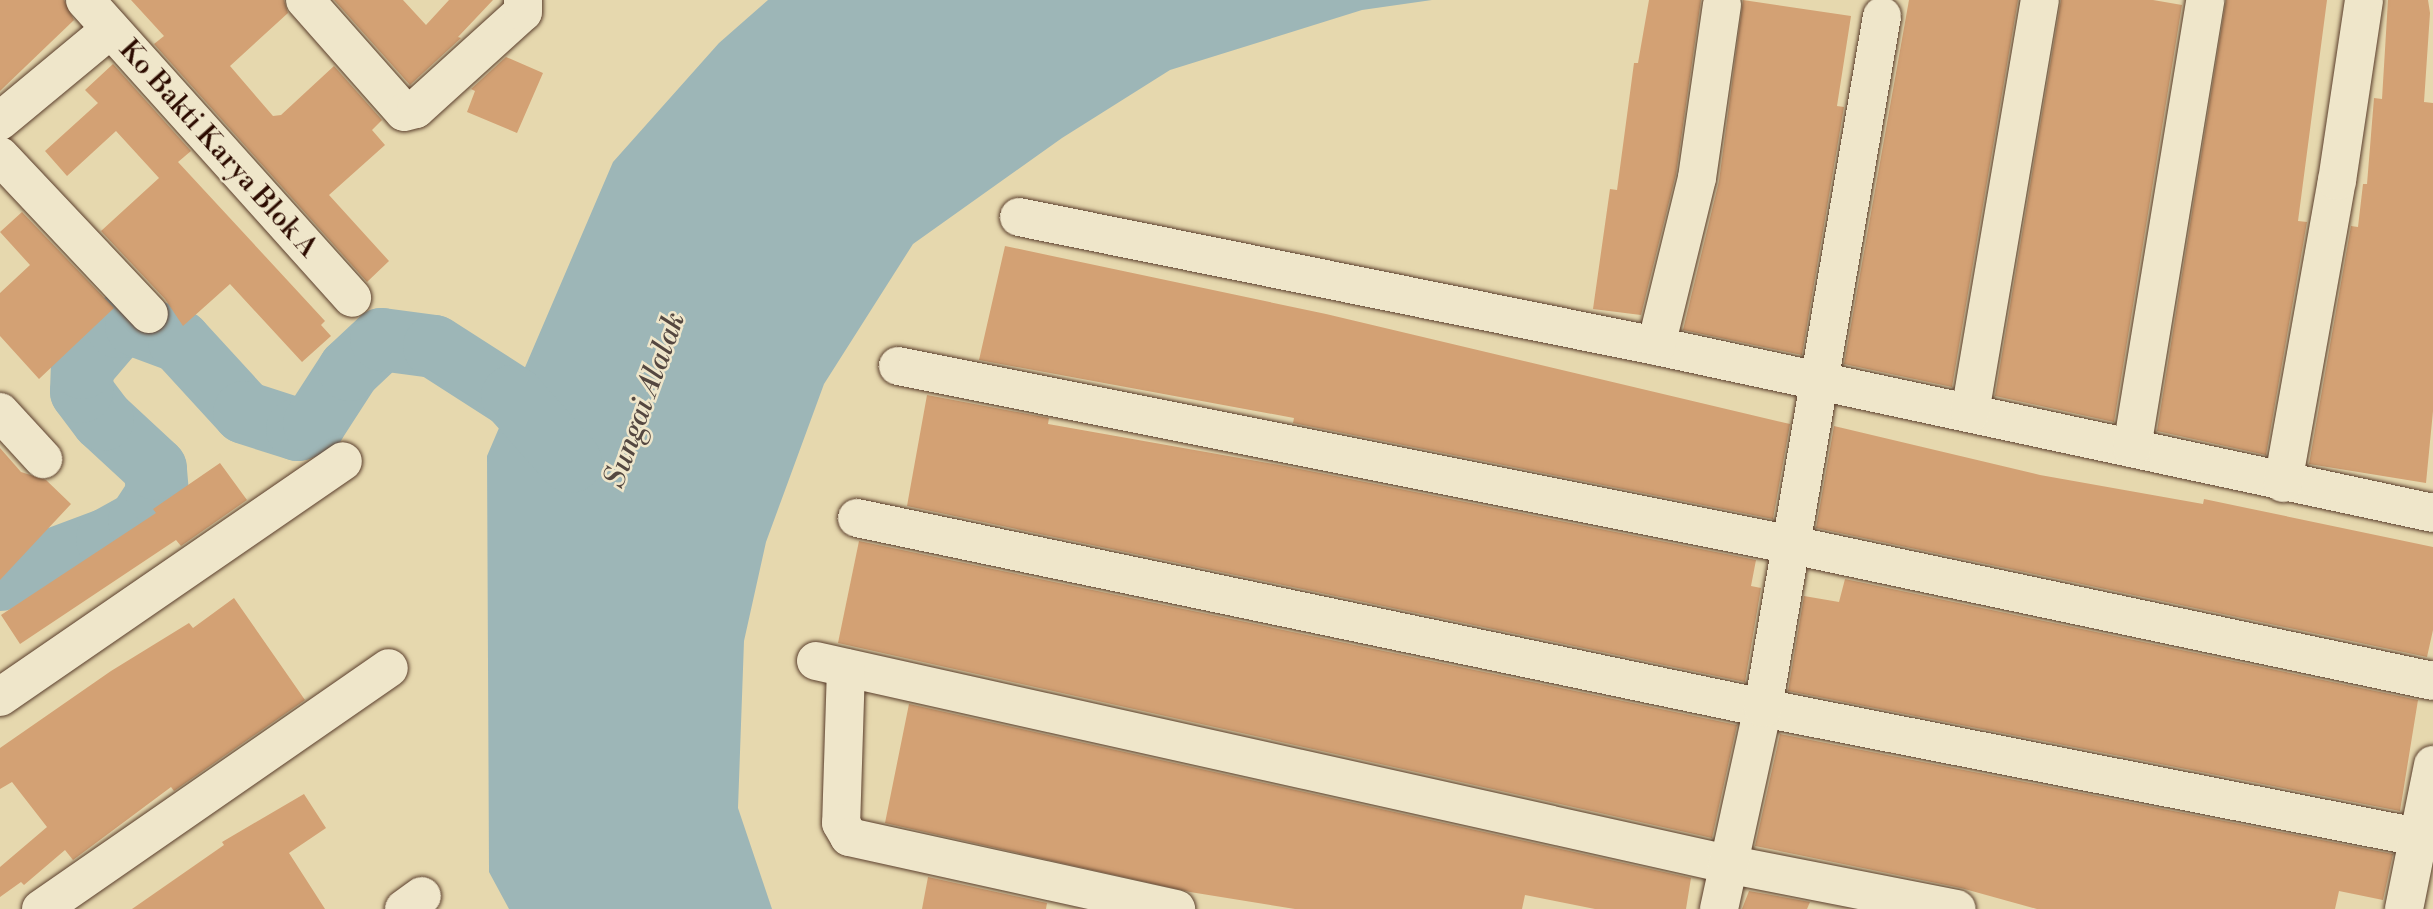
<!DOCTYPE html>
<style>
body{margin:0}
#map{position:relative;width:2433px;height:909px;overflow:hidden;background:#e6d8ae;font-family:"Libre Bodoni",serif}
div>[style]{position:absolute}
.water>*{inset:0;background:#9db6b7}
.river>*{height:63px;margin:-31.5px;padding:0 31.5px;transform-origin:31.5px;border-radius:31.5px;background:#9db6b7}
.building>*{inset:0;background:#d3a174}
.roads{filter:drop-shadow(0 0 2px #5a3e2c) drop-shadow(0 0 2px #5a3e2c)}
.street>*{height:38px;margin:-19px;padding:0 19px;transform-origin:19px;border-radius:19px;background:#efe6ca}
span{translate:-50% -50%;white-space:nowrap;text-align:center;line-height:1.15;-webkit-text-stroke:5px #efe6ca;paint-order:stroke}
.street-label{font-size:28px;color:#2c0b00}
.water-label{font-size:30px;color:#544740;font-style:italic}
</style>
<div id="map">
<div class="water">
<i style="clip-path:polygon(768px 0,1432px 0,1362px 10px,1170px 70px,1062px 138px,913px 244px,824px 384px,766px 542px,744px 641px,738px 808px,772px 909px,509px 909px,489px 872px,487px 456px,613px 162px,719px 43px)"></i>
</div>
<div class="river">
<i style="left:0;top:579px;width:114px;rotate:-20.5deg"></i>
<i style="left:107px;top:539px;width:37px;rotate:-29deg"></i>
<i style="left:139px;top:521px;width:33px;rotate:-57deg"></i>
<i style="left:157px;top:493px;width:25px;rotate:-95deg"></i>
<i style="left:155px;top:468px;width:72px;rotate:-137.2deg"></i>
<i style="left:102px;top:419px;width:35px;rotate:-127deg"></i>
<i style="left:81px;top:391px;width:24px;rotate:-88deg"></i>
<i style="left:82px;top:367px;width:54px;rotate:-49.5deg"></i>
<i style="left:117px;top:326px;width:19px;rotate:-3deg"></i>
<i style="left:136px;top:325px;width:46px;rotate:20.4deg"></i>
<i style="left:179px;top:341px;width:96px;rotate:47.5deg"></i>
<i style="left:244px;top:412px;width:56px;rotate:17.8deg"></i>
<i style="left:297px;top:429px;width:18px;rotate:-19deg"></i>
<i style="left:314px;top:423px;width:64px;rotate:-57.1deg"></i>
<i style="left:349px;top:369px;width:44px;rotate:-43.2deg"></i>
<i style="left:381px;top:339px;width:53px;rotate:7.5deg"></i>
<i style="left:434px;top:346px;width:93px;rotate:32.7deg"></i>
<i style="left:512px;top:396px;width:87px;rotate:48.3deg"></i>
</div>
<div class="building">
<i style="clip-path:polygon(0 0,64px 0,74px 20px,0 91px)"></i>
<i style="clip-path:polygon(131px 0,284px 0,288px 13px,230px 66px,273px 116px,281px 115px,334px 66px,382px 120px,372px 130px,385px 145px,329px 195px,389px 261px,367px 282px,154px 44px,164px 36px)"></i>
<i style="clip-path:polygon(334px 0,403px 0,426px 25px,449px 0,493px 0,458px 37px,461px 38px,410px 85px)"></i>
<i style="clip-path:polygon(1649px 0,1701px 0,1676px 174px,1641px 315px,1593px 309px,1610px 189px,1617px 190px,1634px 63px,1638px 63px)"></i>
<i style="clip-path:polygon(1743px 0,1851px 16px,1837px 106px,1844px 107px,1802px 355px,1683px 330px,1719px 181px)"></i>
<i style="clip-path:polygon(1909px 0,2018px 0,1952px 387px,1844px 364px)"></i>
<i style="clip-path:polygon(2061px 0,2153px 0,2182px 5px,2114px 422px,1995px 396px)"></i>
<i style="clip-path:polygon(2226px 0,2327px 0,2298px 221px,2307px 222px,2266px 455px,2157px 431px)"></i>
<i style="clip-path:polygon(2388px 0,2428px 0,2430px 13px,2424px 102px,2433px 103px,2433px 411px,2426px 483px,2309px 464px,2351px 226px,2358px 227px,2363px 184px,2367px 184px,2374px 98px,2382px 99px)"></i>
<i style="clip-path:polygon(506px 57px,543px 73px,517px 133px,467px 112px,475px 91px,471px 89px)"></i>
<i style="clip-path:polygon(113px 64px,191px 151px,178px 162px,325px 321px,321px 325px,331px 336px,302px 362px,230px 284px,183px 326px,165px 299px,101px 231px,159px 178px,116px 131px,67px 176px,45px 151px,98px 103px,85px 90px)"></i>
<i style="clip-path:polygon(22px 212px,114px 308px,39px 379px,0 336px,0 293px,30px 265px,0 232px)"></i>
<i style="clip-path:polygon(1005px 246px,1326px 314px,1790px 424px,1773px 519px,1293px 423px,1294px 418px,979px 360px)"></i>
<i style="clip-path:polygon(927px 395px,1049px 418px,1048px 424px,1285px 466px,1756px 560px,1751px 586px,1761px 588px,1745px 682px,907px 506px)"></i>
<i style="clip-path:polygon(1834px 426px,2040px 475px,2203px 504px,2204px 499px,2433px 547px,2433px 630px,2427px 657px,1816px 528px)"></i>
<i style="clip-path:polygon(0 448px,21px 472px,46px 480px,71px 504px,0 580px)"></i>
<i style="clip-path:polygon(220px 463px,247px 500px,181px 546px,176px 540px,20px 644px,1px 615px,156px 513px,153px 509px)"></i>
<i style="clip-path:polygon(859px 541px,1737px 725px,1712px 838px,838px 643px)"></i>
<i style="clip-path:polygon(1845px 579px,2418px 700px,2400px 811px,1788px 691px,1804px 596px,1839px 602px)"></i>
<i style="clip-path:polygon(234px 598px,305px 700px,174px 791px,171px 787px,73px 860px,65px 850px,24px 885px,21px 882px,0 897px,0 867px,47px 827px,12px 782px,0 789px,0 748px,111px 671px,189px 623px,193px 628px)"></i>
<i style="clip-path:polygon(909px 704px,1691px 878px,1686px 909px,1595px 909px,1525px 895px,1522px 909px,1295px 909px,1190px 892px,885px 823px)"></i>
<i style="clip-path:polygon(1780px 734px,2393px 854px,2383px 900px,2339px 891px,2335px 909px,2037px 909px,1961px 888px,1755px 846px)"></i>
<i style="clip-path:polygon(304px 794px,326px 828px,289px 853px,325px 909px,132px 909px,224px 845px,222px 842px)"></i>
<i style="clip-path:polygon(928px 877px,1047px 903px,1046px 909px,922px 909px)"></i>
<i style="clip-path:polygon(1749px 891px,1810px 902px,1807px 909px,1742px 909px)"></i>
</div>
<div class="roads">
<div class="street">
<i style="left:85px;top:0;width:400px;rotate:48.1deg"></i>
<i style="left:305px;top:0;width:149px;rotate:48.5deg"></i>
<i style="left:404px;top:112px;width:12px;rotate:-14deg"></i>
<i style="left:416px;top:109px;width:144px;rotate:-42.2deg"></i>
<i style="left:523px;top:12px;width:12px;rotate:-90deg"></i>
<i style="left:0;top:121px;width:144px;rotate:-39.7deg"></i>
<i style="left:0;top:156px;width:217px;rotate:46.7deg"></i>
<i style="left:1019px;top:217px;width:650px;rotate:11.45deg"></i>
<i style="left:1656px;top:346px;width:795px;rotate:12.13deg"></i>
<i style="left:1656px;top:346px;width:173px;rotate:-76.3deg"></i>
<i style="left:1697px;top:178px;width:175px;rotate:-81.8deg"></i>
<i style="left:898px;top:366px;width:912px;rotate:11.32deg"></i>
<i style="left:1792px;top:545px;width:655px;rotate:11.98deg"></i>
<i style="left:0;top:412px;width:64px;rotate:47.5deg"></i>
<i style="left:1970px;top:413px;width:419px;rotate:-80.4deg"></i>
<i style="left:2132px;top:448px;width:454px;rotate:-80.7deg"></i>
<i style="left:2283px;top:483px;width:307px;rotate:-79.9deg"></i>
<i style="left:2337px;top:181px;width:183px;rotate:-81.5deg"></i>
<i style="left:857px;top:518px;width:926px;rotate:11.84deg"></i>
<i style="left:1763px;top:708px;width:683px;rotate:11.15deg"></i>
<i style="left:816px;top:661px;width:933px;rotate:12.56deg"></i>
<i style="left:1727px;top:864px;width:234px;rotate:11.1deg"></i>
<i style="left:846px;top:668px;width:155px;rotate:91.8deg"></i>
<i style="left:841px;top:823px;width:16px;rotate:60deg"></i>
<i style="left:849px;top:837px;width:335px;rotate:12.4deg"></i>
<i style="left:0;top:697px;width:416px;rotate:-34.5deg"></i>
<i style="left:41px;top:909px;width:423px;rotate:-34.7deg"></i>
<i style="left:404px;top:909px;width:22px;rotate:-36deg"></i>
<i style="left:1719px;top:909px;width:206px;rotate:-77.7deg"></i>
<i style="left:1763px;top:708px;width:702px;rotate:-80.24deg"></i>
<i style="left:2404px;top:909px;width:147px;rotate:-78.6deg"></i>
</div>
</div>
<div class="street-label">
<span style="left:218px;top:149px;rotate:48deg">Ko Bakti Karya Blok A</span>
</div>
<div class="water-label">
<span style="left:645px;top:400px;rotate:-70deg">Sungai Alalak</span>
</div>
</div>
